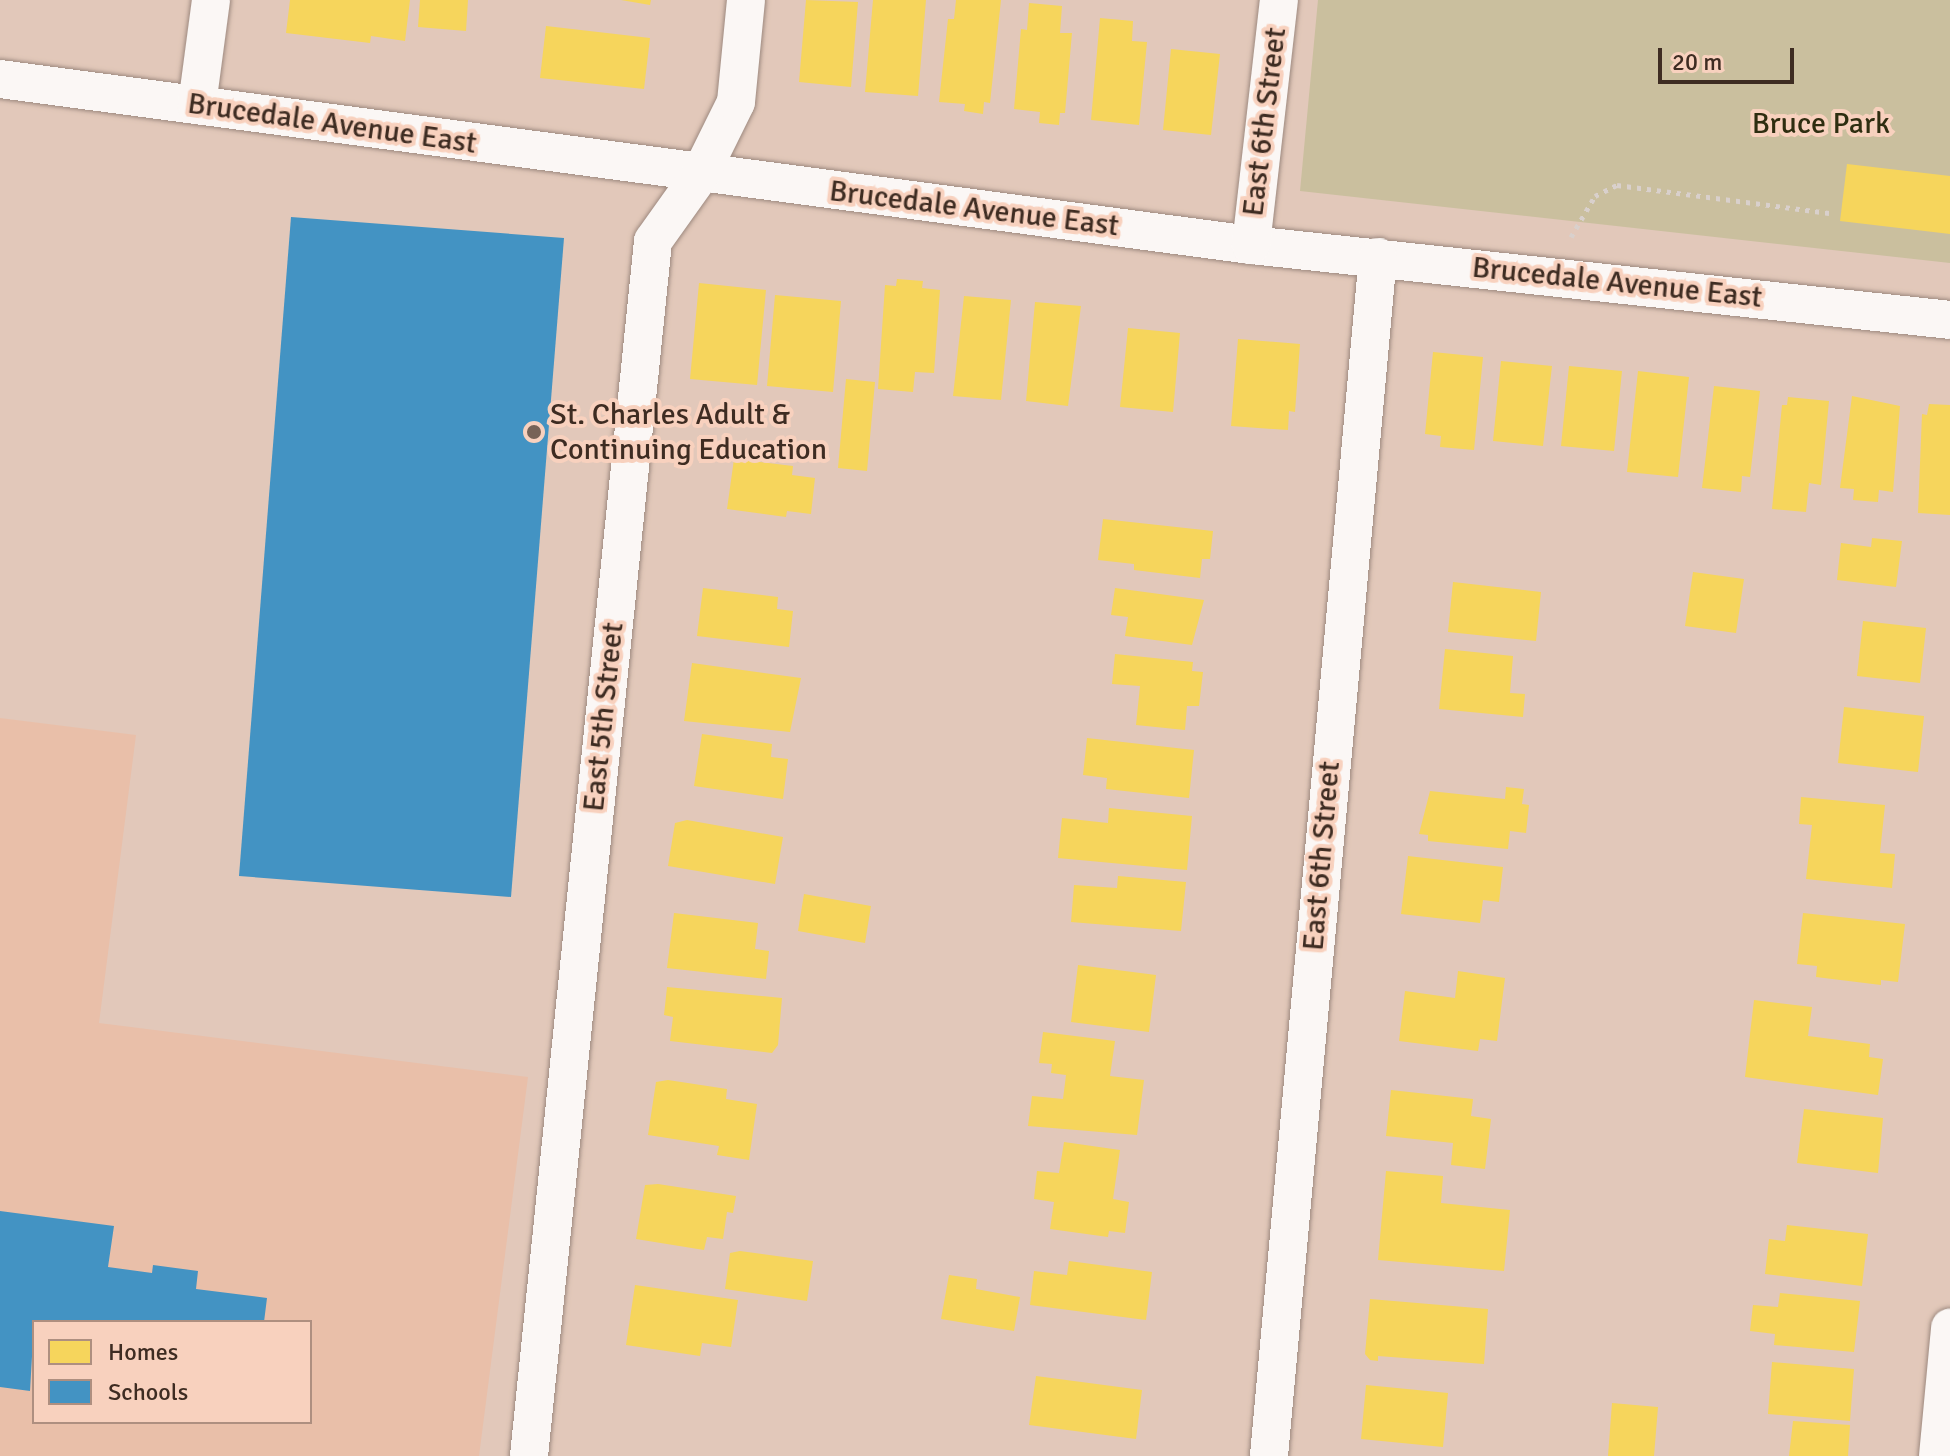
<!DOCTYPE html>
<style>
body{margin:0}
#map{position:relative;width:1950px;height:1456px;overflow:hidden;background:#e2c8ba;font-family:Signika,sans-serif}
div>[style]{position:absolute}
.built>*{inset:0;background:#e9bfa9}
.green>*{inset:0;background:#cabf9e}
.homes>*{inset:0;background:#f6d55c}
.schools>*{inset:0;background:#4393c3}
.path>*{height:5px;margin-top:-2.5px;transform-origin:0;background:repeating-linear-gradient(90deg,#d9d0cc 0 4px,transparent 0 10px)}
.roads{filter:drop-shadow(0 0 2px #9d897f) drop-shadow(0 0 2px #9d897f)}
.minor>*{height:38px;margin:-19px;padding:0 19px;transform-origin:19px;border-radius:19px;background:#fbf7f5}
.dots>*{width:22px;height:22px;translate:-50% -50%;box-sizing:border-box;border:4px solid #f8d1be;border-radius:50%}
span{translate:-50% -50%;white-space:nowrap;text-align:center;line-height:1.15;-webkit-text-stroke:8px #f8d1be;paint-order:stroke}
.street-label{font-size:30px;color:#3e2c22}
.park-label{font-size:30px;color:#2e2d10}
.poi-label{font-size:30px;color:#3e2c22}
.left{translate:0 -50%;text-align:left}
.legend{position:absolute;left:32px;top:1320px;width:280px;height:104px;box-sizing:border-box;background:#f8d1be;border:2px solid #ae8f80;margin:0;padding:10px 14px;list-style:none;font-size:24px;color:#3e2c22}
.legend li{display:flex;align-items:center;gap:16px;height:40px}
.legend b{width:40px;border:2px solid #ae8f80}
.scale{position:absolute;left:1658px;top:48px;width:136px;height:36px;box-sizing:border-box;border:4px solid #3e2c22;border-top:0;padding-left:10px;font-size:24px;line-height:28px;white-space:nowrap;color:#3e2c22;-webkit-text-stroke:6px #f8d1be;paint-order:stroke}
</style>
<div id="map">
<div class="built">
<i style="clip-path:polygon(evenodd,0 718px,136px 735px,99px 1023px,528px 1077px,479px 1456px,0 1456px,0 718px,34px 1322px,310px 1322px,310px 1422px,34px 1422px,34px 1322px)"></i>
</div>
<div class="green">
<i style="clip-path:polygon(1318px 0,1950px 0,1950px 263px,1300px 191px)"></i>
</div>
<div class="homes">
<i style="clip-path:polygon(290px 0,410px 0,405px 41px,371px 36px,370px 43px,286px 33px)"></i>
<i style="clip-path:polygon(420px 0,468px 0,466px 31px,418px 27px)"></i>
<i style="clip-path:polygon(621px 0,651px 0,650px 5px)"></i>
<i style="clip-path:polygon(806px 0,858px 2px,851px 87px,799px 82px)"></i>
<i style="clip-path:polygon(873px 0,926px 0,918px 96px,865px 92px)"></i>
<i style="clip-path:polygon(956px 0,1001px 0,990px 103px,984px 102px,983px 114px,964px 111px,965px 104px,939px 102px,948px 19px,954px 19px)"></i>
<i style="clip-path:polygon(1029px 3px,1062px 6px,1060px 33px,1072px 33px,1065px 113px,1060px 113px,1059px 125px,1039px 123px,1040px 112px,1014px 109px,1021px 29px,1027px 30px)"></i>
<i style="clip-path:polygon(1100px 18px,1133px 21px,1132px 41px,1147px 42px,1139px 125px,1091px 120px)"></i>
<i style="clip-path:polygon(546px 26px,650px 38px,644px 89px,540px 78px)"></i>
<i style="clip-path:polygon(1171px 49px,1220px 54px,1211px 135px,1163px 130px)"></i>
<i style="clip-path:polygon(1847px 164px,1950px 176px,1950px 234px,1840px 221px)"></i>
<i style="clip-path:polygon(897px 279px,923px 281px,922px 288px,940px 290px,934px 373px,915px 372px,913px 392px,878px 389px,885px 285px,896px 286px)"></i>
<i style="clip-path:polygon(699px 283px,766px 290px,757px 385px,690px 379px)"></i>
<i style="clip-path:polygon(775px 295px,841px 301px,833px 392px,767px 386px)"></i>
<i style="clip-path:polygon(964px 296px,1011px 300px,1001px 400px,953px 396px)"></i>
<i style="clip-path:polygon(1035px 302px,1081px 306px,1068px 406px,1026px 401px)"></i>
<i style="clip-path:polygon(1128px 328px,1180px 333px,1173px 412px,1120px 407px)"></i>
<i style="clip-path:polygon(1238px 339px,1300px 344px,1295px 412px,1289px 411px,1288px 430px,1231px 426px)"></i>
<i style="clip-path:polygon(1433px 352px,1483px 357px,1474px 450px,1440px 447px,1441px 436px,1425px 434px)"></i>
<i style="clip-path:polygon(1501px 361px,1552px 366px,1543px 446px,1493px 441px)"></i>
<i style="clip-path:polygon(1569px 366px,1622px 371px,1614px 451px,1561px 446px)"></i>
<i style="clip-path:polygon(1638px 371px,1689px 377px,1678px 477px,1627px 472px)"></i>
<i style="clip-path:polygon(846px 379px,875px 382px,867px 471px,838px 468px)"></i>
<i style="clip-path:polygon(1714px 386px,1760px 391px,1750px 477px,1742px 476px,1741px 492px,1702px 488px)"></i>
<i style="clip-path:polygon(1852px 396px,1900px 406px,1893px 492px,1879px 490px,1878px 502px,1853px 500px,1854px 489px,1840px 488px)"></i>
<i style="clip-path:polygon(1788px 397px,1829px 401px,1821px 485px,1809px 483px,1806px 512px,1772px 509px,1782px 405px,1787px 405px)"></i>
<i style="clip-path:polygon(1929px 404px,1950px 405px,1950px 515px,1918px 513px,1922px 414px,1927px 415px)"></i>
<i style="clip-path:polygon(734px 459px,793px 466px,792px 475px,815px 478px,811px 514px,787px 511px,786px 517px,727px 509px)"></i>
<i style="clip-path:polygon(1103px 519px,1213px 531px,1210px 559px,1202px 559px,1200px 578px,1134px 570px,1134px 564px,1098px 560px)"></i>
<i style="clip-path:polygon(1872px 538px,1902px 541px,1896px 587px,1837px 580px,1841px 543px,1871px 547px)"></i>
<i style="clip-path:polygon(1693px 572px,1744px 579px,1736px 633px,1685px 626px)"></i>
<i style="clip-path:polygon(1453px 582px,1541px 592px,1536px 641px,1448px 632px)"></i>
<i style="clip-path:polygon(703px 588px,778px 597px,777px 609px,793px 611px,789px 647px,697px 636px)"></i>
<i style="clip-path:polygon(1115px 588px,1204px 600px,1192px 645px,1125px 636px,1128px 617px,1111px 615px)"></i>
<i style="clip-path:polygon(1863px 621px,1926px 628px,1920px 683px,1857px 676px)"></i>
<i style="clip-path:polygon(1445px 649px,1513px 656px,1510px 693px,1525px 694px,1523px 717px,1439px 709px)"></i>
<i style="clip-path:polygon(1115px 654px,1193px 662px,1192px 671px,1203px 672px,1199px 706px,1187px 706px,1185px 730px,1136px 725px,1140px 686px,1112px 684px)"></i>
<i style="clip-path:polygon(692px 663px,801px 678px,790px 732px,684px 721px)"></i>
<i style="clip-path:polygon(1844px 707px,1924px 716px,1918px 772px,1838px 763px)"></i>
<i style="clip-path:polygon(702px 734px,772px 744px,771px 757px,788px 759px,783px 799px,694px 786px)"></i>
<i style="clip-path:polygon(1087px 738px,1194px 750px,1189px 798px,1106px 789px,1107px 778px,1083px 775px)"></i>
<i style="clip-path:polygon(1506px 787px,1524px 789px,1522px 804px,1529px 805px,1526px 833px,1510px 831px,1508px 849px,1428px 841px,1428px 835px,1419px 834px,1430px 791px,1505px 799px)"></i>
<i style="clip-path:polygon(1801px 797px,1885px 805px,1880px 853px,1895px 854px,1892px 888px,1806px 879px,1812px 825px,1799px 824px)"></i>
<i style="clip-path:polygon(1109px 808px,1192px 816px,1187px 870px,1058px 858px,1062px 818px,1108px 823px)"></i>
<i style="clip-path:polygon(687px 820px,783px 837px,775px 884px,668px 866px,675px 823px)"></i>
<i style="clip-path:polygon(1408px 856px,1503px 867px,1499px 902px,1483px 900px,1480px 923px,1401px 914px)"></i>
<i style="clip-path:polygon(1118px 876px,1186px 882px,1181px 931px,1071px 922px,1074px 885px,1117px 888px)"></i>
<i style="clip-path:polygon(804px 894px,871px 906px,865px 943px,798px 931px)"></i>
<i style="clip-path:polygon(674px 913px,758px 923px,755px 949px,769px 951px,766px 979px,667px 968px)"></i>
<i style="clip-path:polygon(1803px 913px,1905px 924px,1898px 982px,1881px 980px,1881px 985px,1816px 977px,1817px 966px,1797px 964px)"></i>
<i style="clip-path:polygon(1078px 965px,1156px 975px,1149px 1032px,1071px 1022px)"></i>
<i style="clip-path:polygon(1458px 971px,1505px 978px,1497px 1041px,1480px 1039px,1478px 1051px,1399px 1041px,1405px 991px,1455px 998px)"></i>
<i style="clip-path:polygon(667px 987px,782px 998px,778px 1045px,772px 1053px,670px 1041px,673px 1017px,664px 1015px)"></i>
<i style="clip-path:polygon(1754px 1000px,1812px 1007px,1808px 1036px,1870px 1044px,1869px 1057px,1883px 1059px,1878px 1095px,1745px 1077px)"></i>
<i style="clip-path:polygon(1043px 1032px,1115px 1041px,1110px 1076px,1144px 1080px,1137px 1135px,1028px 1126px,1032px 1096px,1063px 1099px,1066px 1075px,1051px 1073px,1052px 1064px,1039px 1063px)"></i>
<i style="clip-path:polygon(668px 1080px,727px 1089px,726px 1099px,757px 1104px,749px 1160px,717px 1155px,719px 1146px,648px 1135px,656px 1082px)"></i>
<i style="clip-path:polygon(1391px 1090px,1473px 1099px,1471px 1116px,1491px 1119px,1485px 1169px,1451px 1165px,1453px 1143px,1386px 1136px)"></i>
<i style="clip-path:polygon(1804px 1109px,1883px 1118px,1878px 1173px,1797px 1163px)"></i>
<i style="clip-path:polygon(1064px 1142px,1120px 1150px,1113px 1199px,1129px 1202px,1125px 1233px,1109px 1231px,1108px 1237px,1050px 1229px,1054px 1202px,1034px 1199px,1037px 1171px,1059px 1173px)"></i>
<i style="clip-path:polygon(1386px 1171px,1443px 1176px,1441px 1203px,1510px 1210px,1504px 1271px,1378px 1260px)"></i>
<i style="clip-path:polygon(658px 1184px,736px 1196px,733px 1213px,727px 1212px,723px 1239px,707px 1237px,704px 1250px,636px 1239px,645px 1185px)"></i>
<i style="clip-path:polygon(1787px 1225px,1868px 1234px,1862px 1286px,1765px 1274px,1769px 1239px,1785px 1241px)"></i>
<i style="clip-path:polygon(740px 1251px,813px 1261px,807px 1301px,725px 1289px,730px 1253px)"></i>
<i style="clip-path:polygon(1069px 1261px,1152px 1272px,1146px 1320px,1030px 1305px,1034px 1271px,1067px 1275px)"></i>
<i style="clip-path:polygon(949px 1275px,977px 1279px,976px 1289px,1020px 1297px,1014px 1331px,941px 1319px)"></i>
<i style="clip-path:polygon(635px 1285px,738px 1300px,731px 1347px,702px 1343px,700px 1356px,626px 1345px)"></i>
<i style="clip-path:polygon(1780px 1293px,1860px 1301px,1854px 1352px,1774px 1345px,1775px 1334px,1750px 1331px,1753px 1305px,1778px 1307px)"></i>
<i style="clip-path:polygon(1370px 1299px,1488px 1309px,1484px 1364px,1378px 1356px,1378px 1361px,1370px 1360px,1365px 1354px)"></i>
<i style="clip-path:polygon(1772px 1362px,1854px 1369px,1850px 1421px,1768px 1414px)"></i>
<i style="clip-path:polygon(1036px 1376px,1142px 1390px,1136px 1439px,1029px 1425px)"></i>
<i style="clip-path:polygon(1366px 1385px,1448px 1393px,1443px 1447px,1361px 1439px)"></i>
<i style="clip-path:polygon(1612px 1403px,1658px 1407px,1654px 1456px,1608px 1456px)"></i>
<i style="clip-path:polygon(1793px 1421px,1850px 1425px,1848px 1456px,1789px 1456px)"></i>
</div>
<div class="schools">
<i style="clip-path:polygon(291px 217px,564px 238px,511px 897px,239px 876px)"></i>
<i style="clip-path:polygon(0 1211px,114px 1226px,108px 1267px,152px 1273px,153px 1265px,198px 1271px,196px 1289px,267px 1298px,264px 1322px,34px 1322px,30px 1391px,0 1387px)"></i>
</div>
<div class="path">
<i style="left:1571px;top:237px;width:48px;rotate:-59.7deg"></i>
<i style="left:1595px;top:196px;width:25px;rotate:-27deg"></i>
<i style="left:1617px;top:185px;width:214px;rotate:7.5deg"></i>
</div>
<div class="roads">
<div class="minor">
<i style="left:0;top:79px;width:1262px;rotate:7.56deg"></i>
<i style="left:1251px;top:245px;width:703px;rotate:6.12deg"></i>
<i style="left:197px;top:105px;width:106px;rotate:-82.4deg"></i>
<i style="left:1251px;top:245px;width:247px;rotate:-83.5deg"></i>
<i style="left:529px;top:1456px;width:1221px;rotate:-84.17deg"></i>
<i style="left:653px;top:241px;width:81px;rotate:-54.5deg"></i>
<i style="left:700px;top:175px;width:81px;rotate:-63.7deg"></i>
<i style="left:736px;top:102px;width:102px;rotate:-84.4deg"></i>
<i style="left:1269px;top:1456px;width:1204px;rotate:-84.81deg"></i>
<i style="left:1938px;top:1456px;width:129px;rotate:-84.6deg"></i>
</div>
</div>
<div class="dots">
<i style="left:534px;top:432px;background:#776357"></i>
</div>
<div class="street-label">
<span style="left:1265px;top:122px;rotate:-83deg">East 6th Street</span>
<span style="left:332px;top:124px;rotate:8deg">Brucedale Avenue East</span>
<span style="left:974px;top:209px;rotate:7deg">Brucedale Avenue East</span>
<span style="left:1617px;top:283px;rotate:6deg">Brucedale Avenue East</span>
<span style="left:604px;top:717px;rotate:-84deg">East 5th Street</span>
<span style="left:1322px;top:856px;rotate:-85deg">East 6th Street</span>
</div>
<div class="park-label">
<span style="left:1821px;top:124px">Bruce Park</span>
</div>
<div class="poi-label">
<span class="left" style="left:550px;top:432px">St. Charles Adult &amp;<br>Continuing Education</span>
</div>
<ul class="legend">
<li><b style="height:22px;background:#f6d55c"></b>Homes</li>
<li><b style="height:22px;background:#4393c3"></b>Schools</li>
</ul>
<div class="scale">20 m</div>
</div>
